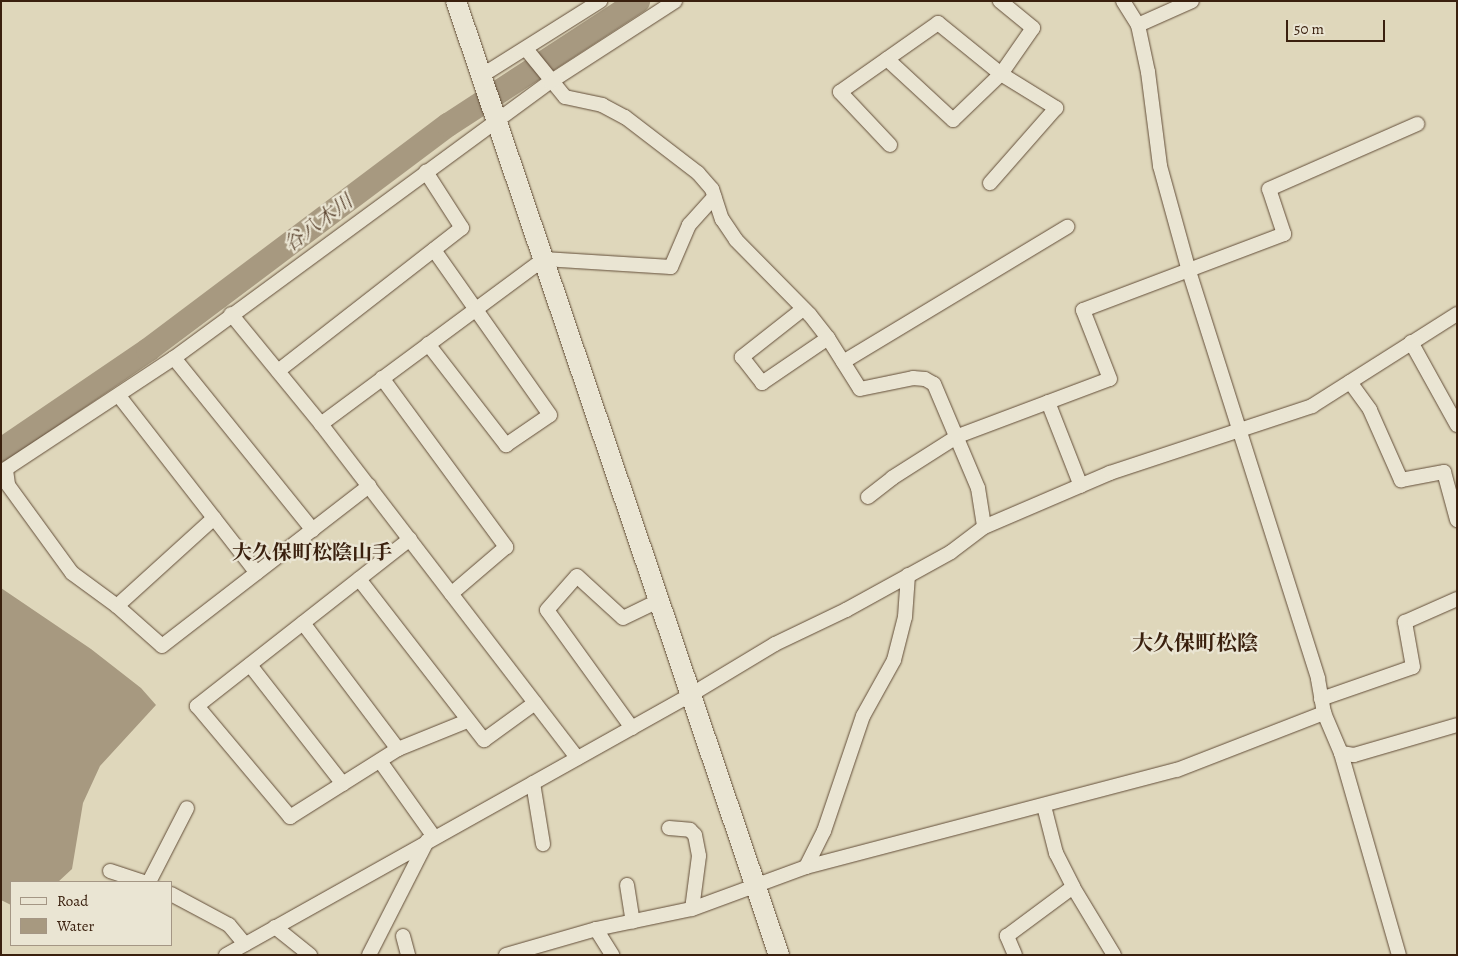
<!DOCTYPE html>
<meta charset="utf-8">
<style>
body{margin:0}
#map{position:relative;width:1458px;height:956px;overflow:hidden;background:#dfd7bb;font-family:Alegreya,"Noto Serif JP",serif}
div>[style]{position:absolute}
.water>*{inset:0;background:#a79980}
.river>*{height:24px;margin:-12px;padding:0 12px;transform-origin:12px;border-radius:12px;background:#a79980}
.roads{filter:drop-shadow(0 0 1px #634e39) drop-shadow(0 0 1px #634e39)}
.street>*{height:14px;margin:-7px;padding:0 7px;transform-origin:7px;border-radius:7px;background:#eae5d3}
.secondary>*{height:20px;margin:-10px;padding:0 10px;transform-origin:10px;border-radius:10px;background:#eae5d3}
span{translate:-50% -50%;white-space:nowrap;text-align:center;line-height:1.15;-webkit-text-stroke:4.5px #eae5d3;paint-order:stroke}
.water-label{font-size:20px;color:#604a36;font-style:italic}
.neighbourhood-label{font-size:20px;color:#3a200e;font-weight:700}
.quarter-label{font-size:21px;color:#3a200e;font-weight:700}
.frame{position:absolute;inset:0;border:2px solid #3a200e;pointer-events:none}
.legend{position:absolute;left:10px;top:881px;width:162px;height:65px;box-sizing:border-box;background:#eae5d3;border:1px solid #a49684;margin:0;padding:6px 9px;list-style:none;font-size:15px;color:#3a200e}
.legend li{display:flex;align-items:center;gap:10px;height:25px}
.legend b{width:25px;border:1px solid #a49684}
.scale{position:absolute;left:1286px;top:20px;width:99px;height:22px;box-sizing:border-box;border:2px solid #3a200e;border-top:0;padding-left:6px;font-size:15px;line-height:18px;white-space:nowrap;color:#3a200e;-webkit-text-stroke:4px #eae5d3;paint-order:stroke}
</style>
<div id="map">
<div class="water">
<i style="clip-path:polygon(1px 588px,91px 649px,141px 688px,156px 705px,100px 766px,83px 803px,72px 869px,58px 882px,11px 882px,11px 905px,1px 900px)"></i>
</div>
<div class="river">
<i style="left:1px;top:450px;width:178px;rotate:-34.2deg"></i>
<i style="left:148px;top:350px;width:375px;rotate:-36.9deg"></i>
<i style="left:448px;top:125px;width:227px;rotate:-33.1deg"></i>
</div>
<div class="roads">
<div class="street">
<i style="left:1123px;top:1px;width:28px;rotate:58deg"></i>
<i style="left:1138px;top:25px;width:48px;rotate:78deg"></i>
<i style="left:1148px;top:72px;width:95px;rotate:82.7deg"></i>
<i style="left:1160px;top:166px;width:106px;rotate:74.6deg"></i>
<i style="left:1188px;top:268px;width:431px;rotate:72.4deg"></i>
<i style="left:1318px;top:679px;width:35px;rotate:80deg"></i>
<i style="left:1324px;top:713px;width:43px;rotate:67deg"></i>
<i style="left:1341px;top:753px;width:210px;rotate:74deg"></i>
<i style="left:1138px;top:25px;width:59px;rotate:-24deg"></i>
<i style="left:526px;top:49px;width:62px;rotate:50.9deg"></i>
<i style="left:565px;top:97px;width:38px;rotate:12deg"></i>
<i style="left:602px;top:105px;width:26px;rotate:28deg"></i>
<i style="left:625px;top:117px;width:92px;rotate:37.5deg"></i>
<i style="left:698px;top:173px;width:21px;rotate:49deg"></i>
<i style="left:712px;top:189px;width:32px;rotate:72deg"></i>
<i style="left:722px;top:219px;width:25px;rotate:56deg"></i>
<i style="left:736px;top:240px;width:105px;rotate:45.4deg"></i>
<i style="left:810px;top:315px;width:29px;rotate:52deg"></i>
<i style="left:828px;top:338px;width:60px;rotate:57.9deg"></i>
<i style="left:860px;top:389px;width:54px;rotate:-11.7deg"></i>
<i style="left:913px;top:378px;width:12px;rotate:5deg"></i>
<i style="left:925px;top:379px;width:10px;rotate:29deg"></i>
<i style="left:934px;top:384px;width:113px;rotate:67.1deg"></i>
<i style="left:978px;top:488px;width:39px;rotate:81deg"></i>
<i style="left:887px;top:59px;width:90px;rotate:42.7deg"></i>
<i style="left:953px;top:120px;width:66px;rotate:-43.8deg"></i>
<i style="left:1001px;top:74px;width:56px;rotate:-55.2deg"></i>
<i style="left:1033px;top:28px;width:43px;rotate:-140.7deg"></i>
<i style="left:481px;top:76px;width:141px;rotate:-32.2deg"></i>
<i style="left:890px;top:145px;width:73px;rotate:-133.3deg"></i>
<i style="left:840px;top:92px;width:120px;rotate:-35.1deg"></i>
<i style="left:938px;top:23px;width:81px;rotate:39deg"></i>
<i style="left:1001px;top:74px;width:65px;rotate:31.7deg"></i>
<i style="left:1056px;top:108px;width:100px;rotate:131.3deg"></i>
<i style="left:803px;top:309px;width:78px;rotate:141.8deg"></i>
<i style="left:742px;top:357px;width:33px;rotate:52deg"></i>
<i style="left:762px;top:383px;width:80px;rotate:-34.3deg"></i>
<i style="left:231px;top:314px;width:142px;rotate:50.7deg"></i>
<i style="left:321px;top:424px;width:421px;rotate:52.5deg"></i>
<i style="left:1411px;top:342px;width:95px;rotate:61deg"></i>
<i style="left:428px;top:344px;width:128px;rotate:52.3deg"></i>
<i style="left:506px;top:445px;width:53px;rotate:-34.3deg"></i>
<i style="left:550px;top:415px;width:202px;rotate:-125.1deg"></i>
<i style="left:174px;top:358px;width:221px;rotate:51.1deg"></i>
<i style="left:843px;top:362px;width:262px;rotate:-31.1deg"></i>
<i style="left:278px;top:371px;width:233px;rotate:-37.9deg"></i>
<i style="left:462px;top:228px;width:67px;rotate:-122.7deg"></i>
<i style="left:382px;top:378px;width:210px;rotate:53.7deg"></i>
<i style="left:506px;top:547px;width:72px;rotate:139.5deg"></i>
<i style="left:1350px;top:382px;width:34px;rotate:54deg"></i>
<i style="left:1370px;top:410px;width:77px;rotate:66.1deg"></i>
<i style="left:1401px;top:480px;width:44px;rotate:-10.5deg"></i>
<i style="left:1444px;top:472px;width:50px;rotate:74.8deg"></i>
<i style="left:119px;top:396px;width:224px;rotate:52.1deg"></i>
<i style="left:1048px;top:402px;width:90px;rotate:68.6deg"></i>
<i style="left:321px;top:424px;width:277px;rotate:-36.5deg"></i>
<i style="left:544px;top:259px;width:127px;rotate:3.6deg"></i>
<i style="left:671px;top:267px;width:46px;rotate:-66.8deg"></i>
<i style="left:689px;top:225px;width:38px;rotate:-48deg"></i>
<i style="left:6px;top:470px;width:15px;rotate:82deg"></i>
<i style="left:8px;top:485px;width:109px;rotate:54deg"></i>
<i style="left:72px;top:573px;width:56px;rotate:36.3deg"></i>
<i style="left:117px;top:606px;width:60px;rotate:41.6deg"></i>
<i style="left:162px;top:646px;width:262px;rotate:-37.7deg"></i>
<i style="left:1px;top:472px;width:207px;rotate:-33.4deg"></i>
<i style="left:174px;top:358px;width:466px;rotate:-36.3deg"></i>
<i style="left:550px;top:82px;width:149px;rotate:-32.9deg"></i>
<i style="left:868px;top:497px;width:31px;rotate:-38deg"></i>
<i style="left:892px;top:478px;width:78px;rotate:-32.5deg"></i>
<i style="left:958px;top:436px;width:162px;rotate:-20.6deg"></i>
<i style="left:1110px;top:379px;width:74px;rotate:-111.4deg"></i>
<i style="left:1083px;top:310px;width:215px;rotate:-20.7deg"></i>
<i style="left:1284px;top:234px;width:47px;rotate:-108.4deg"></i>
<i style="left:1269px;top:189px;width:162px;rotate:-23.7deg"></i>
<i style="left:410px;top:539px;width:271px;rotate:141.9deg"></i>
<i style="left:197px;top:706px;width:145px;rotate:50deg"></i>
<i style="left:290px;top:817px;width:128px;rotate:-32.2deg"></i>
<i style="left:398px;top:749px;width:74px;rotate:-22.1deg"></i>
<i style="left:359px;top:579px;width:204px;rotate:52.2deg"></i>
<i style="left:484px;top:740px;width:63px;rotate:-36deg"></i>
<i style="left:117px;top:606px;width:131px;rotate:-42.2deg"></i>
<i style="left:303px;top:623px;width:158px;rotate:53deg"></i>
<i style="left:250px;top:665px;width:151px;rotate:52deg"></i>
<i style="left:1321px;top:699px;width:97px;rotate:-19.2deg"></i>
<i style="left:1413px;top:667px;width:46px;rotate:-100.1deg"></i>
<i style="left:1405px;top:622px;width:57px;rotate:-23.9deg"></i>
<i style="left:632px;top:728px;width:145px;rotate:-125.8deg"></i>
<i style="left:547px;top:610px;width:45px;rotate:-48.6deg"></i>
<i style="left:577px;top:576px;width:62px;rotate:42.4deg"></i>
<i style="left:623px;top:618px;width:41px;rotate:-25.9deg"></i>
<i style="left:1341px;top:753px;width:13px;rotate:9deg"></i>
<i style="left:1354px;top:755px;width:107px;rotate:-16.2deg"></i>
<i style="left:380px;top:761px;width:93px;rotate:54.6deg"></i>
<i style="left:533px;top:783px;width:62px;rotate:80.7deg"></i>
<i style="left:1044px;top:806px;width:49px;rotate:75.7deg"></i>
<i style="left:1056px;top:853px;width:38px;rotate:63deg"></i>
<i style="left:669px;top:828px;width:21px;rotate:5deg"></i>
<i style="left:690px;top:830px;width:7px;rotate:45deg"></i>
<i style="left:695px;top:835px;width:21px;rotate:79deg"></i>
<i style="left:699px;top:856px;width:53px;rotate:97.5deg"></i>
<i style="left:806px;top:867px;width:40px;rotate:-63.4deg"></i>
<i style="left:824px;top:831px;width:121px;rotate:-71.3deg"></i>
<i style="left:863px;top:716px;width:64px;rotate:-61deg"></i>
<i style="left:894px;top:660px;width:44px;rotate:-75.7deg"></i>
<i style="left:905px;top:617px;width:42px;rotate:-85.9deg"></i>
<i style="left:110px;top:871px;width:35px;rotate:18deg"></i>
<i style="left:149px;top:882px;width:83px;rotate:-62.8deg"></i>
<i style="left:627px;top:885px;width:37px;rotate:81deg"></i>
<i style="left:171px;top:894px;width:66px;rotate:28.1deg"></i>
<i style="left:229px;top:925px;width:25px;rotate:50deg"></i>
<i style="left:275px;top:927px;width:45px;rotate:38.7deg"></i>
<i style="left:596px;top:929px;width:31px;rotate:58deg"></i>
<i style="left:403px;top:936px;width:20px;rotate:75deg"></i>
<i style="left:226px;top:955px;width:534px;rotate:-29.25deg"></i>
<i style="left:692px;top:694px;width:97px;rotate:-31.1deg"></i>
<i style="left:775px;top:644px;width:79px;rotate:-25.6deg"></i>
<i style="left:846px;top:610px;width:120px;rotate:-28.9deg"></i>
<i style="left:951px;top:552px;width:41px;rotate:-37.1deg"></i>
<i style="left:984px;top:527px;width:137px;rotate:-23.2deg"></i>
<i style="left:1110px;top:473px;width:213px;rotate:-18.3deg"></i>
<i style="left:1312px;top:406px;width:172px;rotate:-32.4deg"></i>
<i style="left:369px;top:955px;width:128px;rotate:-63deg"></i>
<i style="left:506px;top:955px;width:94px;rotate:-16.1deg"></i>
<i style="left:596px;top:929px;width:98px;rotate:-11.8deg"></i>
<i style="left:692px;top:909px;width:121px;rotate:-20.2deg"></i>
<i style="left:806px;top:867px;width:383px;rotate:-14.7deg"></i>
<i style="left:1177px;top:770px;width:158px;rotate:-21.2deg"></i>
<i style="left:1015px;top:955px;width:21px;rotate:-113deg"></i>
<i style="left:1007px;top:936px;width:82px;rotate:-36.6deg"></i>
<i style="left:1073px;top:887px;width:79px;rotate:58.9deg"></i>
</div>
<div class="secondary">
<i style="left:456px;top:1px;width:1007px;rotate:71.3deg"></i>
</div>
</div>
<div class="water-label">
<span style="left:318px;top:223px;rotate:-37deg">谷八木川</span>
</div>
<div class="neighbourhood-label">
<span style="left:312px;top:552px">大久保町松陰山手</span>
</div>
<div class="quarter-label">
<span style="left:1195px;top:643px">大久保町松陰</span>
</div>
<div class="frame"></div>
<ul class="legend">
<li><b style="height:6px;background:#eae5d3"></b>Road</li>
<li><b style="height:14px;background:#a79980"></b>Water</li>
</ul>
<div class="scale">50 m</div>
</div>
